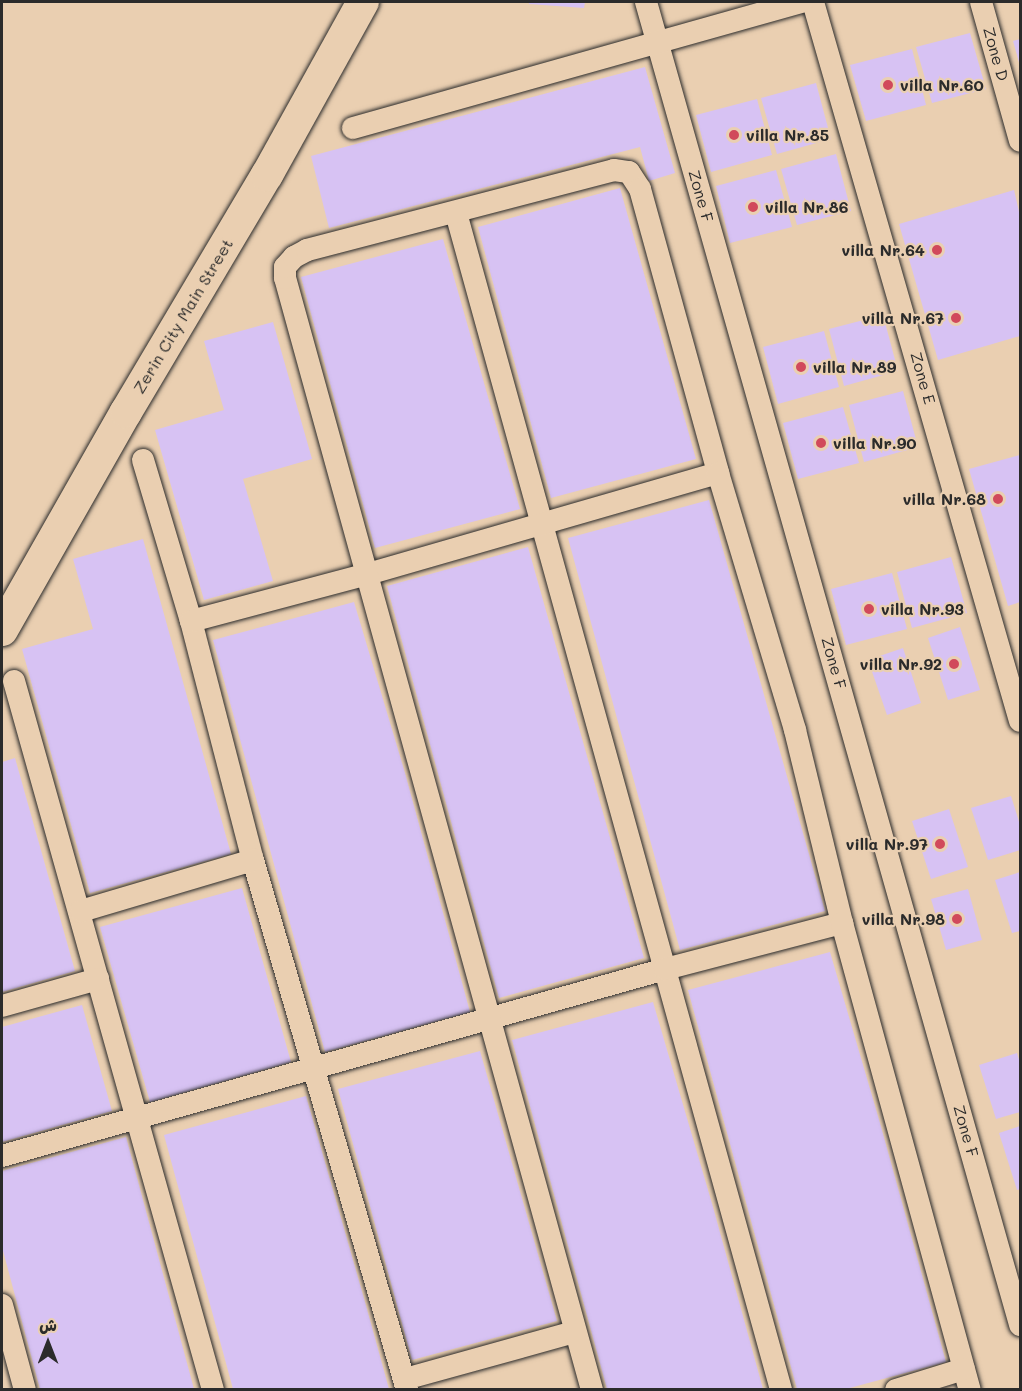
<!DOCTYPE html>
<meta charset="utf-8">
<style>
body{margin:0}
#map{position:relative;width:1022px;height:1391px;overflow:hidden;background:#eacfb1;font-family:Mali,"Playpen Sans Arabic",sans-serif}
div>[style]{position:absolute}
.building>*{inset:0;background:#d7c2f3}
.roads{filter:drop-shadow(0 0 2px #2b2b2b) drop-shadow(0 0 2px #2b2b2b)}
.street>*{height:22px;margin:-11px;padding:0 11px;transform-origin:11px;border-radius:11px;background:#eacfb1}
.secondary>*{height:32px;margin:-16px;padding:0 16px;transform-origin:16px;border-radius:16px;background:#eacfb1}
.dots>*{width:16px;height:16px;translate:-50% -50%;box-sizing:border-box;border:3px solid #eacfb1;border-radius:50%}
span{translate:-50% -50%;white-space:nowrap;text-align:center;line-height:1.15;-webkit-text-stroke:4.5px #eacfb1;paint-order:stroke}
.street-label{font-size:16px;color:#2b2b2b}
.poi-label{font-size:16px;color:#2b2b2b;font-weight:700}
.left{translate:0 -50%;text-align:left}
.right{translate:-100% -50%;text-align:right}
.frame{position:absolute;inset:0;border:3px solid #2b2b2b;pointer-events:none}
.north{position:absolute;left:18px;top:1313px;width:60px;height:60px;-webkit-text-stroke:4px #eacfb1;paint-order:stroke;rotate:0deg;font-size:16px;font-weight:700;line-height:24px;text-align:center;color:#2b2b2b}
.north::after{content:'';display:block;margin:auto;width:21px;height:27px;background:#2b2b2b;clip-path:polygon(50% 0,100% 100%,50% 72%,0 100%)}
</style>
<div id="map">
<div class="building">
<i style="clip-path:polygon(529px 2px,585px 2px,584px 8px,529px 4px)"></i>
<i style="clip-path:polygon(970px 33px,986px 89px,932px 103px,916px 47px)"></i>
<i style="clip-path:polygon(1020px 39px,1020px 66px,1013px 41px)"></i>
<i style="clip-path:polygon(912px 49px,926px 105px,866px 121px,850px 65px)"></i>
<i style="clip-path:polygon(645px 67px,675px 173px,649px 181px,640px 147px,329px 228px,311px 156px)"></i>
<i style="clip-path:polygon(816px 83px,831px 139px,777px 154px,761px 98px)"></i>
<i style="clip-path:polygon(757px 99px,772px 155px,711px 172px,696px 115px)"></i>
<i style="clip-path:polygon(836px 154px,851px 211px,797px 225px,781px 169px)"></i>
<i style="clip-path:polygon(776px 170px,792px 227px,730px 243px,716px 186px)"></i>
<i style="clip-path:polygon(620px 188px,696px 459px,551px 498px,478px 227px)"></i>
<i style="clip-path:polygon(1014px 190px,1020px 216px,1020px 336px,938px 360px,899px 224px)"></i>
<i style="clip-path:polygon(443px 239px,520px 509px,375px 548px,301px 277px)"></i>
<i style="clip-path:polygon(883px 315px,898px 371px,844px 386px,829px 329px)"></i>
<i style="clip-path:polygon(273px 322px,312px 459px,243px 479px,273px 581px,204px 600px,155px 430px,224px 410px,204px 341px)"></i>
<i style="clip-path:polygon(824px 331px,839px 387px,778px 404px,763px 347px)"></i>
<i style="clip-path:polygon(903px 391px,918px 447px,864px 462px,849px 405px)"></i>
<i style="clip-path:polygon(843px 407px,859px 463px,798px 479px,783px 423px)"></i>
<i style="clip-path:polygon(1020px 455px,1020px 602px,1008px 606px,969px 469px)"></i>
<i style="clip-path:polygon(709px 500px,825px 911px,680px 950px,568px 538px)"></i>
<i style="clip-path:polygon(143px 539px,231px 854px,90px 893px,22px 649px,93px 629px,73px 559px)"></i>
<i style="clip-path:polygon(528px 547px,644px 958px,499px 998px,387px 586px)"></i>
<i style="clip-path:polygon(951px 557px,967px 613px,912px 628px,897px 572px)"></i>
<i style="clip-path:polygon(892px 573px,907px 629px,846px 645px,831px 589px)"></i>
<i style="clip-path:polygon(354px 602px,405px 773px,470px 1012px,325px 1052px,213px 640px)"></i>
<i style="clip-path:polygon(960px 627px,980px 690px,948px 700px,928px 638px)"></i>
<i style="clip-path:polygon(903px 648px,921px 703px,887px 715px,868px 660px)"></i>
<i style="clip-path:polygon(15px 758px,75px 971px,2px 992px,2px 762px)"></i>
<i style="clip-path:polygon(1011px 796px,1020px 825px,1020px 850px,988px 860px,971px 808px)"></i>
<i style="clip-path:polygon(949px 809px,968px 867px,931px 879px,912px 821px)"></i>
<i style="clip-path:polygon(1020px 872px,1020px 931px,1012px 933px,995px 880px)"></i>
<i style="clip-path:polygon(242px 888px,291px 1062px,150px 1102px,100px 927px)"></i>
<i style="clip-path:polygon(968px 889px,982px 940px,946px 950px,931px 899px)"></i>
<i style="clip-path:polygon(830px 952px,880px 1123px,946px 1362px,846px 1389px,797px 1389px,688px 990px)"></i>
<i style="clip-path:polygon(653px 1002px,713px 1207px,763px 1389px,607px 1389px,512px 1040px)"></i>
<i style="clip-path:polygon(82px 1005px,112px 1111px,2px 1142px,2px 1027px)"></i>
<i style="clip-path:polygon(480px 1051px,557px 1321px,412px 1360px,338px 1089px)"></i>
<i style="clip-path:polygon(1017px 1053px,1020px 1063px,1020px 1112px,996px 1119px,979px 1065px)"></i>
<i style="clip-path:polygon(306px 1096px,365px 1302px,389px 1389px,233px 1389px,164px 1135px)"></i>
<i style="clip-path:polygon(1020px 1126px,1020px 1189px,1017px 1190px,999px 1133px)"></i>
<i style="clip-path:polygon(126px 1137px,194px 1389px,40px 1389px,2px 1247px,2px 1171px)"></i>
</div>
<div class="roads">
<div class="street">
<i style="left:646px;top:2px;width:1375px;rotate:74.21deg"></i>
<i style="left:813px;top:2px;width:748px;rotate:73.94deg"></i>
<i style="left:981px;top:2px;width:144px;rotate:74.3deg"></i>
<i style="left:353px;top:128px;width:466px;rotate:-15.7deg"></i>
<i style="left:456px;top:213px;width:1221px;rotate:74.56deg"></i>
<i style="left:143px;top:460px;width:168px;rotate:73.4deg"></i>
<i style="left:191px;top:621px;width:247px;rotate:75.5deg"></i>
<i style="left:253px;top:860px;width:552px;rotate:73.8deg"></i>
<i style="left:191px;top:621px;width:183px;rotate:-14.9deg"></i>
<i style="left:368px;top:574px;width:364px;rotate:-16.1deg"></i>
<i style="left:14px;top:681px;width:736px;rotate:74.32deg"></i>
<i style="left:81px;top:911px;width:179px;rotate:-16.5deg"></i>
<i style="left:2px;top:1006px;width:100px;rotate:-15.7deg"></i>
<i style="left:2px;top:1156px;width:689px;rotate:-15.75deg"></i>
<i style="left:665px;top:969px;width:183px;rotate:-14.6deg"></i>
<i style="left:2px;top:1305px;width:88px;rotate:74.9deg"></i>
<i style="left:405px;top:1379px;width:176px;rotate:-15.5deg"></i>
<i style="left:592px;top:1390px;width:1154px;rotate:-105.43deg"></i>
<i style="left:285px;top:278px;width:11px;rotate:-90deg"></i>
<i style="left:285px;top:267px;width:13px;rotate:-48deg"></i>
<i style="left:294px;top:257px;width:15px;rotate:-28deg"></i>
<i style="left:307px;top:250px;width:317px;rotate:-14.6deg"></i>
<i style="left:614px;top:170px;width:15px;rotate:8deg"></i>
<i style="left:629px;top:172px;width:20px;rotate:57deg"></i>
<i style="left:640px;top:189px;width:295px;rotate:74.6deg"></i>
<i style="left:718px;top:473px;width:268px;rotate:73.3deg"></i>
<i style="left:795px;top:730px;width:199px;rotate:76.3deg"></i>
<i style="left:842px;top:923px;width:484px;rotate:74.7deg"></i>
<i style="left:896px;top:1390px;width:71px;rotate:-17.2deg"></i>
</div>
<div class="secondary">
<i style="left:2px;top:630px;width:251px;rotate:-60.4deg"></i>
<i style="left:126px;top:412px;width:276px;rotate:-59.3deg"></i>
<i style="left:267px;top:175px;width:198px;rotate:-61deg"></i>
</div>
</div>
<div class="dots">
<i style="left:888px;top:85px;background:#d1495b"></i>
<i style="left:734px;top:135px;background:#d1495b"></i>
<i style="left:753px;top:207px;background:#d1495b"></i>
<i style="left:937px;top:250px;background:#d1495b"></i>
<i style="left:956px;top:318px;background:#d1495b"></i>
<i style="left:801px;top:367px;background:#d1495b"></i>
<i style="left:821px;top:443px;background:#d1495b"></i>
<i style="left:998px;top:499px;background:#d1495b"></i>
<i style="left:869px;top:609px;background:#d1495b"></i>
<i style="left:954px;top:664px;background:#d1495b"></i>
<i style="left:940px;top:844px;background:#d1495b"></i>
<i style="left:957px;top:919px;background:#d1495b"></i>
</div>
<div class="street-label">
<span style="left:996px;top:54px;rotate:74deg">Zone D</span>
<span style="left:701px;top:196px;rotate:74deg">Zone F</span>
<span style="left:183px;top:316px;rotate:-59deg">Zerin City Main Street</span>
<span style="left:923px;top:378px;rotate:74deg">Zone E</span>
<span style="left:834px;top:663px;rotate:74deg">Zone F</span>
<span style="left:966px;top:1131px;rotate:74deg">Zone F</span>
</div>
<div class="poi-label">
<span class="left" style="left:900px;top:85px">villa Nr.60</span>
<span class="left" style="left:746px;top:135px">villa Nr.85</span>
<span class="left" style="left:765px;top:207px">villa Nr.86</span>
<span class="right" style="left:925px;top:250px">villa Nr.64</span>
<span class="right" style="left:944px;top:318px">villa Nr.67</span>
<span class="left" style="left:813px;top:367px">villa Nr.89</span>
<span class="left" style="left:833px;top:443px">villa Nr.90</span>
<span class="right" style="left:986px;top:499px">villa Nr.68</span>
<span class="left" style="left:881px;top:609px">villa Nr.93</span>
<span class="right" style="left:942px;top:664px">villa Nr.92</span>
<span class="right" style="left:928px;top:844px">villa Nr.97</span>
<span class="right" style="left:945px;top:919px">villa Nr.98</span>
</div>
<div class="frame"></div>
<div class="north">ش</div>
</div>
